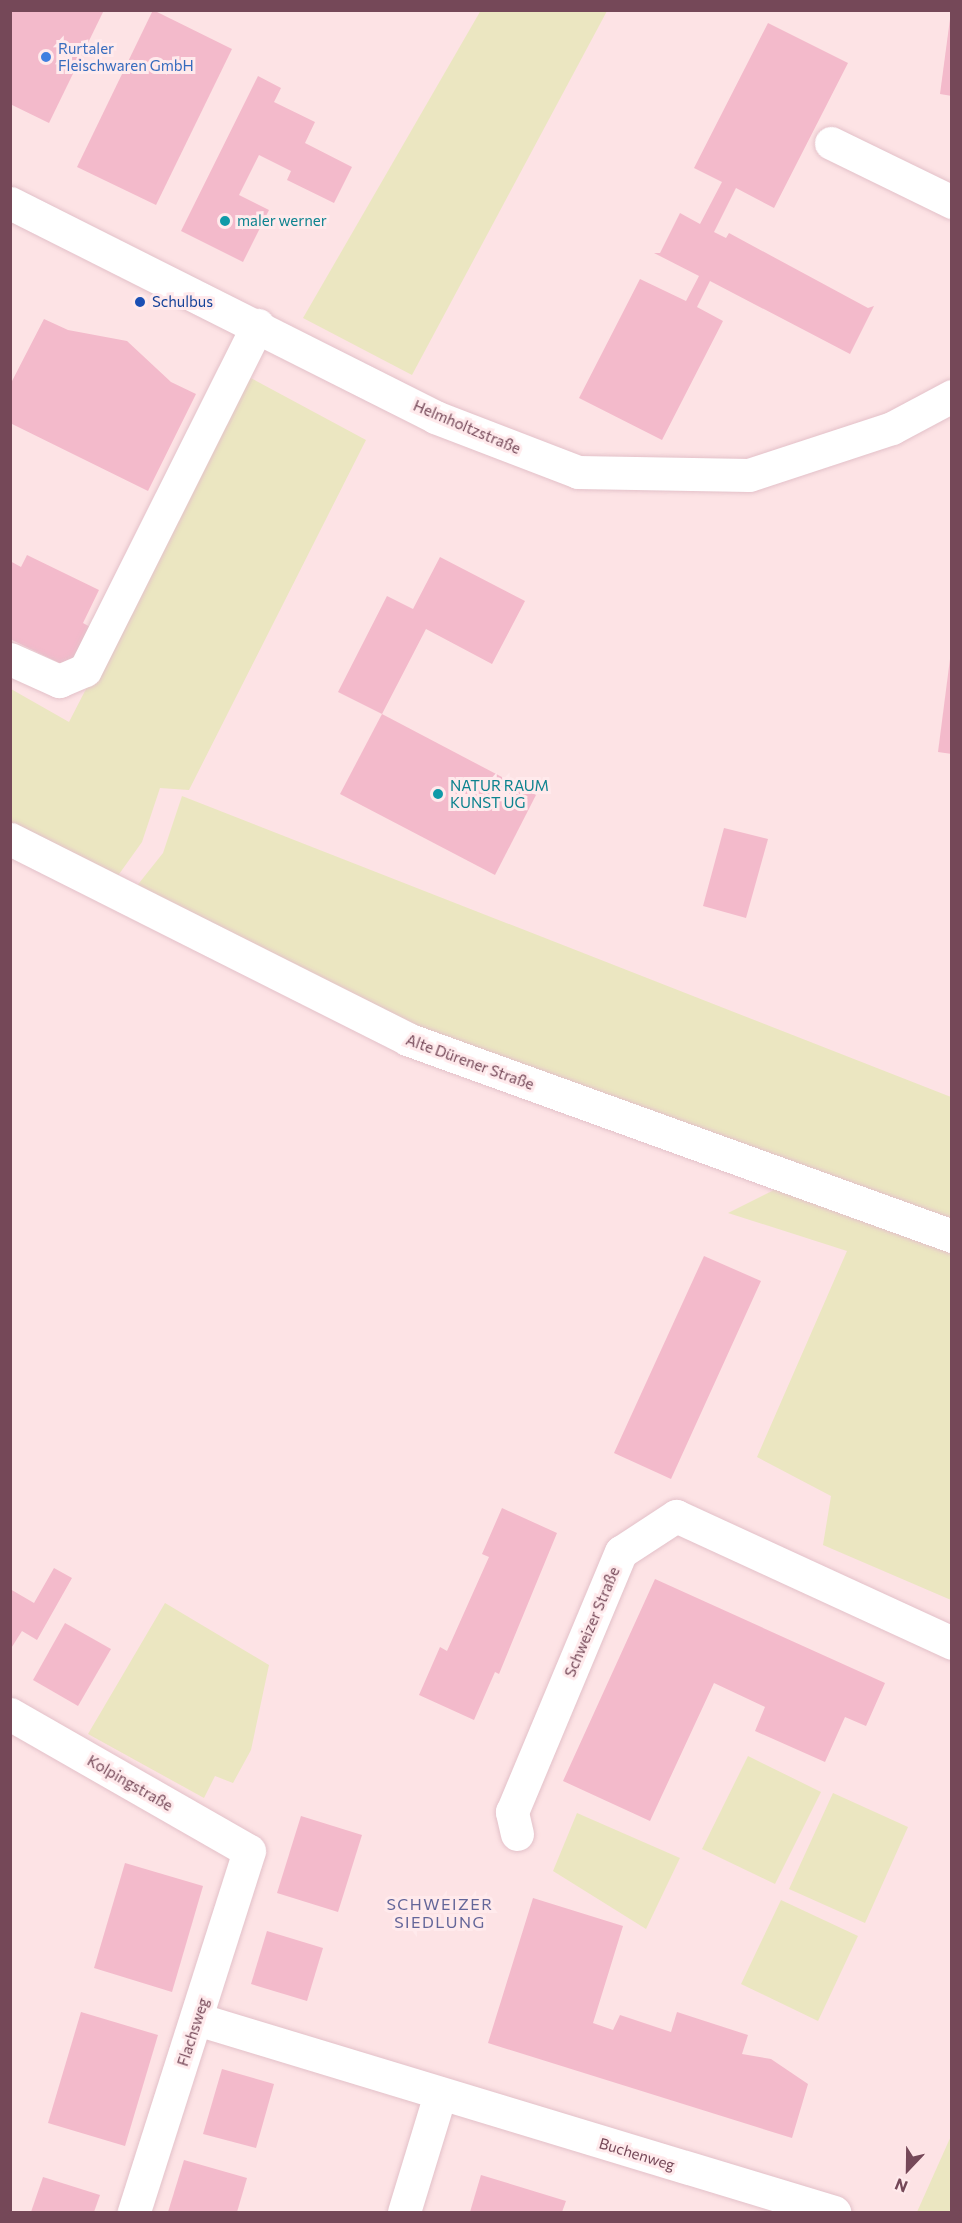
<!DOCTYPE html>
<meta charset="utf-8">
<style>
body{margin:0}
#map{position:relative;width:962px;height:2223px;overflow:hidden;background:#fde3e5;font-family:Commissioner,sans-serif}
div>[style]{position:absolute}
.green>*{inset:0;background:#ebe6c1}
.building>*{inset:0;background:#f3bacb}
.roads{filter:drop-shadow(0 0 2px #e3c1c9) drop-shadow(0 0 2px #e3c1c9)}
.minor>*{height:33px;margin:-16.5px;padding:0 16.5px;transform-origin:16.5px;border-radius:16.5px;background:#fff}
.dots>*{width:16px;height:16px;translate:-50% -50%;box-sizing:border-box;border:3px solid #ffeaec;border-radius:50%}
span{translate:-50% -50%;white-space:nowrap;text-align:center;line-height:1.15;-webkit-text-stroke:6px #ffeaec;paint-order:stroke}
.shop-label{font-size:15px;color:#366cbe}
.left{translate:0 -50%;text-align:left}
.culture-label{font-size:15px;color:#0d838f}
.transit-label{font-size:15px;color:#164399}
.street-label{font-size:15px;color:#754858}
.neighbourhood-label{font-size:16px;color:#646699;letter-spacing:1.5px}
.frame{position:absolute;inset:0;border:12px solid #754858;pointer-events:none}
.north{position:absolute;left:878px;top:2139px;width:60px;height:60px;-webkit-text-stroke:4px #ffeaec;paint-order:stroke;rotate:202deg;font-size:16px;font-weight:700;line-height:24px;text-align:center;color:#754858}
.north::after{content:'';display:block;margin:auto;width:21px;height:27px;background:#754858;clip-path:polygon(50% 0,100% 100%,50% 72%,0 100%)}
</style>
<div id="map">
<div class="green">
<i style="clip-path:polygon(481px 10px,607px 11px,412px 375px,303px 318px)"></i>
<i style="clip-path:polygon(247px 376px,366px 440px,189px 790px,160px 788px,142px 842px,112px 884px,11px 827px,11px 689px,69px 722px)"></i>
<i style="clip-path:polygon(182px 796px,951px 1097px,951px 1228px,405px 1029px,128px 897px,163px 853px)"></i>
<i style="clip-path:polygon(780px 1187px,951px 1250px,951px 1600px,823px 1545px,831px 1496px,757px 1457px,847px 1251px,728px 1213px)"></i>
<i style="clip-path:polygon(165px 1603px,269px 1665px,251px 1750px,233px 1783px,215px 1776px,204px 1798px,88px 1734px)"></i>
<i style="clip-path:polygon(748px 1756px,821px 1792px,775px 1884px,702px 1849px)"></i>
<i style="clip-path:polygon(833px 1793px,908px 1827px,865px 1923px,789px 1889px)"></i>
<i style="clip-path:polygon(577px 1813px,680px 1858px,646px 1929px,553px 1871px)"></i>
<i style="clip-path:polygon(781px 1900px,858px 1936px,818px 2021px,741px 1984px)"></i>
<i style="clip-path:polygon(951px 2136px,951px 2212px,917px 2212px)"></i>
</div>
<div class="building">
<i style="clip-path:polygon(10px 10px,104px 10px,49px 123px,10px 104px)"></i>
<i style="clip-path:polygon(153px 10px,232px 49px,156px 205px,77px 167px)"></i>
<i style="clip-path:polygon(950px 19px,952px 19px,952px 96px,940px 94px)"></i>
<i style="clip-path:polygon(768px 23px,848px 63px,774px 208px,736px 188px,714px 232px,726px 238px,729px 233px,868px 308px,874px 306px,850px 354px,710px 281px,697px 307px,723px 321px,662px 440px,579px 398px,640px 279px,686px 301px,699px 276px,654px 253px,660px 253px,680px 213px,700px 224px,722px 182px,694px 168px)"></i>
<i style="clip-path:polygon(258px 76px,281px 88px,274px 102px,315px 122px,305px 143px,352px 167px,334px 203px,287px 180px,291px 171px,259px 155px,239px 195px,269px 210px,243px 262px,181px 231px)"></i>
<i style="clip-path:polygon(44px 319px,68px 330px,127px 341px,171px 382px,196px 394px,148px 491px,10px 423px,10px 385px)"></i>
<i style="clip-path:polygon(27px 555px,99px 590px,83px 623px,92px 628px,72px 669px,10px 639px,10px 561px,21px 567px)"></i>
<i style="clip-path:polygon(440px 557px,525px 601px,492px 664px,426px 629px,382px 714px,338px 692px,387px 596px,413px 609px)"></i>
<i style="clip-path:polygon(950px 659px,952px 659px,952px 754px,938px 752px)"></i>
<i style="clip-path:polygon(382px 714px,536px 795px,495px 875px,340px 794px)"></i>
<i style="clip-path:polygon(724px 828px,768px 839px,746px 918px,703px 906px)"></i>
<i style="clip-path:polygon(704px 1256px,761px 1281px,671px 1479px,614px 1453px)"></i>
<i style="clip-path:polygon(502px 1508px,557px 1533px,499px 1674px,495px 1672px,474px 1720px,419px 1695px,440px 1647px,447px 1651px,489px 1557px,482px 1554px)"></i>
<i style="clip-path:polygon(54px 1568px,72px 1578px,37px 1640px,22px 1631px,10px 1650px,10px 1589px,34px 1603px)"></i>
<i style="clip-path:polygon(655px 1579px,885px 1683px,866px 1726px,845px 1717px,825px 1762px,755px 1731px,765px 1707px,714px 1683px,650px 1821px,563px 1781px)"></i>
<i style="clip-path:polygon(65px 1623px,111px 1649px,78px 1706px,33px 1680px)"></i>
<i style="clip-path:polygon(301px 1816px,362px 1835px,338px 1912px,277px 1893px)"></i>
<i style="clip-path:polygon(125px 1863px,203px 1886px,172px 1992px,94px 1968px)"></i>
<i style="clip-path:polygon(533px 1898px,623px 1926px,593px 2023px,613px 2030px,620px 2015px,671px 2032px,677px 2012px,748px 2035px,742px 2054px,771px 2059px,808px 2084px,792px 2138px,488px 2043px)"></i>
<i style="clip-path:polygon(267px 1931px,323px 1948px,307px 2001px,251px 1984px)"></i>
<i style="clip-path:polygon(81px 2012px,158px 2035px,125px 2146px,48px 2123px)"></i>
<i style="clip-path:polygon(222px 2069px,274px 2084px,256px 2148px,203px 2134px)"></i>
<i style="clip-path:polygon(184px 2160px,247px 2178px,237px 2212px,168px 2212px)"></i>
<i style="clip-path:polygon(481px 2175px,566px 2201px,562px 2212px,470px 2212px)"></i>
<i style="clip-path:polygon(43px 2177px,100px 2195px,94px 2212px,31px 2212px)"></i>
</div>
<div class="roads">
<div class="minor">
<i style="left:831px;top:143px;width:135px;rotate:26deg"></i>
<i style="left:10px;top:203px;width:476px;rotate:26.7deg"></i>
<i style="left:435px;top:417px;width:153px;rotate:21deg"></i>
<i style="left:578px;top:472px;width:171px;rotate:1deg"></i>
<i style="left:749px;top:475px;width:151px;rotate:-18.2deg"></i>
<i style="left:892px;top:428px;width:68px;rotate:-28.1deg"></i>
<i style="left:10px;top:659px;width:54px;rotate:24.2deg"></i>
<i style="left:59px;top:681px;width:28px;rotate:-23deg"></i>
<i style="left:85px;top:670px;width:386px;rotate:-63.4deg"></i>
<i style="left:10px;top:839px;width:445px;rotate:26.7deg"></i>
<i style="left:407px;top:1039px;width:580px;rotate:19.87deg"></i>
<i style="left:10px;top:1714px;width:275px;rotate:29.8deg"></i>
<i style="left:249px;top:1851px;width:379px;rotate:107.7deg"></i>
<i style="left:517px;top:1834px;width:23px;rotate:-103deg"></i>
<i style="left:512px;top:1812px;width:282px;rotate:-67.3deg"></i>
<i style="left:621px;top:1552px;width:66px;rotate:-33.2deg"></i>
<i style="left:676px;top:1516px;width:304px;rotate:24.7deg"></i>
<i style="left:197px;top:2019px;width:666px;rotate:16.86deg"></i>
<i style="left:404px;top:2212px;width:123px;rotate:-73deg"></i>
</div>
</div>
<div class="dots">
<i style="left:46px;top:57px;background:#3f7fe0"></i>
<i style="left:225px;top:221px;background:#0f9aa8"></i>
<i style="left:140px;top:302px;background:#1a4fb4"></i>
<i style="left:438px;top:794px;background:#0f9aa8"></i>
</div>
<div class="shop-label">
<span class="left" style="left:58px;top:57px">Rurtaler<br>Fleischwaren GmbH</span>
</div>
<div class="culture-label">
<span class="left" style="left:237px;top:221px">maler werner</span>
<span class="left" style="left:450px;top:794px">NATUR RAUM<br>KUNST UG</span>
</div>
<div class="transit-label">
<span class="left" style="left:152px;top:302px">Schulbus</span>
</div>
<div class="street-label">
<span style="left:467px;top:427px;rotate:23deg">Helmholtzstraße</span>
<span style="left:470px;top:1062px;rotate:20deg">Alte Dürener Straße</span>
<span style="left:592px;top:1622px;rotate:-67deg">Schweizer Straße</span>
<span style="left:130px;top:1783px;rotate:30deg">Kolpingstraße</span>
<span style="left:193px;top:2032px;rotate:-72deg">Flachsweg</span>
<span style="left:637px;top:2154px;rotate:17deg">Buchenweg</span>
</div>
<div class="neighbourhood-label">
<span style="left:440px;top:1913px">SCHWEIZER<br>SIEDLUNG</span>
</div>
<div class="frame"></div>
<div class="north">N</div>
</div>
